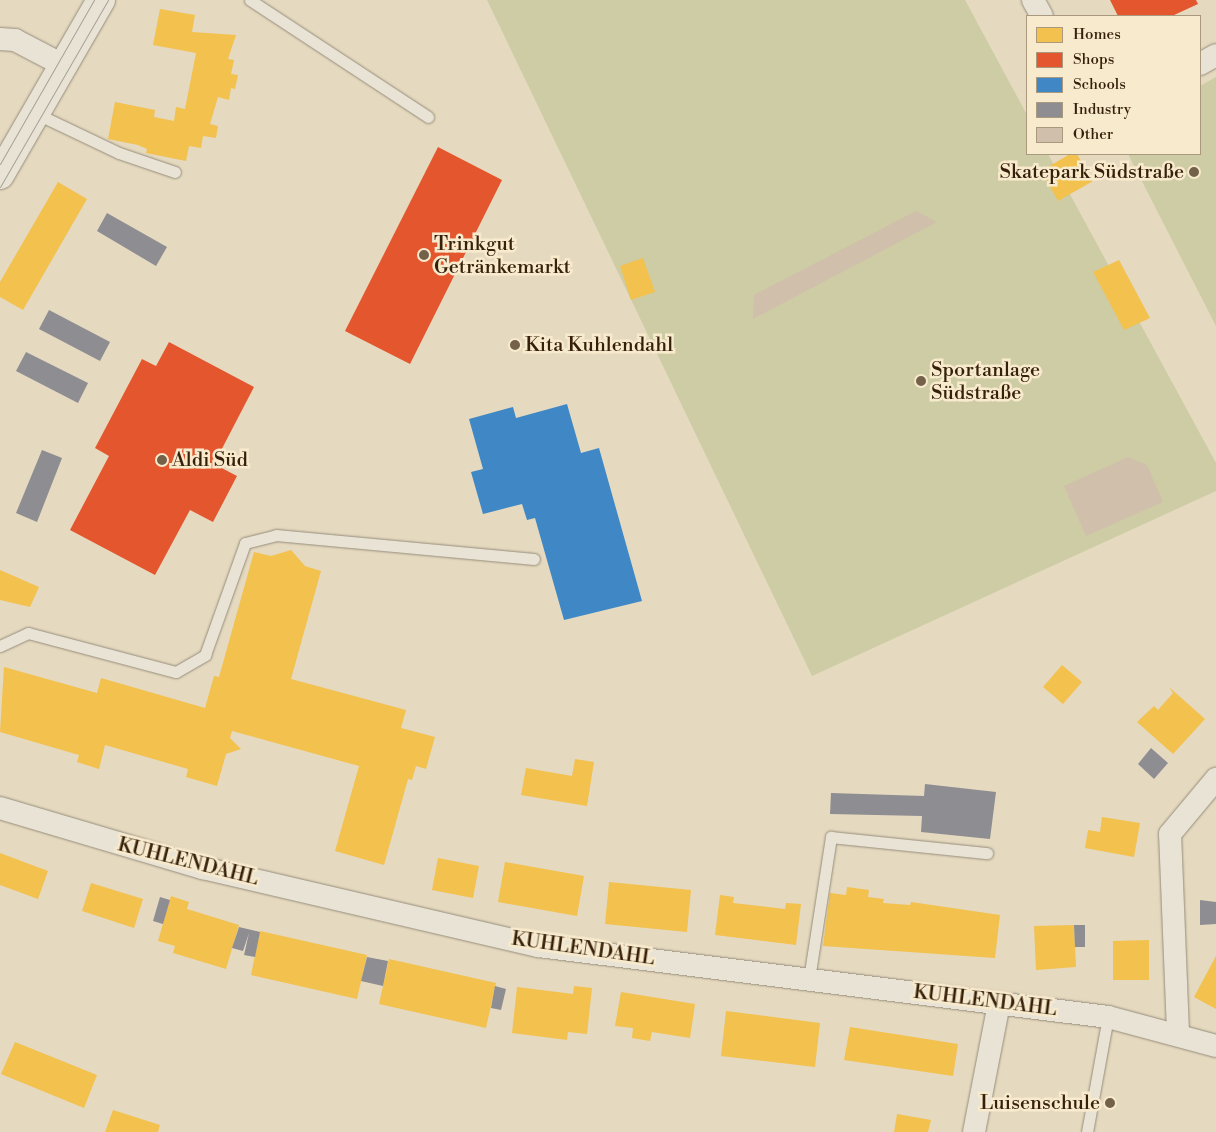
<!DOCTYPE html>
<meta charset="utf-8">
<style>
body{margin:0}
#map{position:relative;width:1216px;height:1132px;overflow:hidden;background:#e5d9bf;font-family:"Libre Bodoni",serif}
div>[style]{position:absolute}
.green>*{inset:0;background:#cdcca4}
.homes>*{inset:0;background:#f2c14e}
.shops>*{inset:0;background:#e4572e}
.schools>*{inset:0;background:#3f88c5}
.industry>*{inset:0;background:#8d8d92}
.building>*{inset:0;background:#d0bfaa}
.roads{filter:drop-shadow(0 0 1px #968d7b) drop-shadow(0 0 1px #968d7b)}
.lane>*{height:11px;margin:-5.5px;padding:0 5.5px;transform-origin:5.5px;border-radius:5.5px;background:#e9e3d6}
.street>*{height:22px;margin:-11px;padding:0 11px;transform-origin:11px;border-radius:11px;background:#e9e3d6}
.secondary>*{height:28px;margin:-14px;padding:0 14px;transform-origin:14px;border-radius:14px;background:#e9e3d6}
.tram>*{height:1px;margin:-0.5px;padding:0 0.5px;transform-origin:0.5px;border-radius:0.5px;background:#a7a094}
.dots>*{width:14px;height:14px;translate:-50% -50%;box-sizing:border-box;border:2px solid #f8eacc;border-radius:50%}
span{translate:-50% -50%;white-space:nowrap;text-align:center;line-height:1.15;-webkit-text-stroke:5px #f8eacc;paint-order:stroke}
.poi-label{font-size:20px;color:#36200b}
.right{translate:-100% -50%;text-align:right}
.left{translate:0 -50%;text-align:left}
.street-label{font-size:20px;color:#36200b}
.legend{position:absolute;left:1026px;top:15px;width:175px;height:140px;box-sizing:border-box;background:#f8eacc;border:1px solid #aa997f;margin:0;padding:6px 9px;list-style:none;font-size:15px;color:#36200b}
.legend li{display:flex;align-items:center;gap:10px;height:25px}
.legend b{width:25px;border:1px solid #aa997f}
</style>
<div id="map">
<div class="green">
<i style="clip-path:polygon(487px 0,965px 0,1027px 115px,1027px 154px,1048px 154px,1216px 463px,1216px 491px,812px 676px)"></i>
<i style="clip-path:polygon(1216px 77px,1216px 326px,1128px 154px,1200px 154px,1200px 86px)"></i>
</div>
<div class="homes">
<i style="clip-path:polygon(160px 9px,195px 15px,192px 32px,236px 35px,228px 59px,234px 60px,231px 74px,238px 75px,235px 89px,231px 88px,229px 100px,218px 97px,210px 124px,218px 126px,216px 138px,203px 136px,201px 148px,189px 146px,186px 161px,146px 153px,147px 149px,138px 145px,108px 139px,115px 102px,155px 110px,154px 117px,174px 121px,176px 107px,185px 109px,196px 53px,153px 45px)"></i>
<i style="clip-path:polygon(1070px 154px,1077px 154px,1093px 181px,1058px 201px,1041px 171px)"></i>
<i style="clip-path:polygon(58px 182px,87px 199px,23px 310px,0 297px,0 282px)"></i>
<i style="clip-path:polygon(643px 258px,655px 292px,631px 300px,620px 266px)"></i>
<i style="clip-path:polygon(1119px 260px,1150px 318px,1124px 330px,1093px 272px)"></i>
<i style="clip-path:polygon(291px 550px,305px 566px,321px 571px,291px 679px,406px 710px,401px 728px,435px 737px,426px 769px,416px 766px,412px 780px,408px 779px,384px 865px,335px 851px,359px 766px,232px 731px,230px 738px,241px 749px,226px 754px,217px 786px,186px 777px,188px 769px,105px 745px,99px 769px,77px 762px,79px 755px,0 732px,4px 667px,97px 693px,101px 678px,205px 708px,214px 676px,219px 677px,254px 552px,271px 556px)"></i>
<i style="clip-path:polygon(0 570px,39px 587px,30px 607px,0 600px)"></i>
<i style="clip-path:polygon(1062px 665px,1082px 682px,1063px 704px,1043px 687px)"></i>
<i style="clip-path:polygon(1169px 687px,1205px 719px,1173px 754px,1137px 722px,1154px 706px,1158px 710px,1173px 693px)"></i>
<i style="clip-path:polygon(575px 759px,594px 762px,587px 806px,521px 795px,526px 768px,572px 776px)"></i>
<i style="clip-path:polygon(1102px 817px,1140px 823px,1134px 857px,1085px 848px,1088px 830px,1100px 832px)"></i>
<i style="clip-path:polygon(0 853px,48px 871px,38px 899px,0 885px)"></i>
<i style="clip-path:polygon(438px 858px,479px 866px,473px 898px,432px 890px)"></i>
<i style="clip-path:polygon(505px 862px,584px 876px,577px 916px,498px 902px)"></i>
<i style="clip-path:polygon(609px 882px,691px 890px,687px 932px,605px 924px)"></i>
<i style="clip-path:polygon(91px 883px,143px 899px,134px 928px,82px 911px)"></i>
<i style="clip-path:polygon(847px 887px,869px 890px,868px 897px,884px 899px,883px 903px,910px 905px,911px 902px,1000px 915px,995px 958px,823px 946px,830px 893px,846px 895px)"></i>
<i style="clip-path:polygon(720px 895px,734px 897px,733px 903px,785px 909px,786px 903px,801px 904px,796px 945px,715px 935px)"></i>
<i style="clip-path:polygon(171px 896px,189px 902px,187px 909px,239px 925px,226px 969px,173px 953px,175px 946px,158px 941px)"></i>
<i style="clip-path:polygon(1074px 925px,1076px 967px,1036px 970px,1034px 926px)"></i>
<i style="clip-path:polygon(260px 931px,367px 955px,357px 999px,251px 975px)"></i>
<i style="clip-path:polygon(1149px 940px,1149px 980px,1113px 980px,1113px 941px)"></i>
<i style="clip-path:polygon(1216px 956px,1216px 1009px,1194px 997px)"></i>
<i style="clip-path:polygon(389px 959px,496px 983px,486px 1028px,379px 1004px)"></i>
<i style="clip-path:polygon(574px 986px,592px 988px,587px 1034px,568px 1032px,567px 1040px,512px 1033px,517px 987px,573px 994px)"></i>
<i style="clip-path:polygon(621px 992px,695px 1004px,690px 1038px,652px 1032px,650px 1041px,632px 1038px,633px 1028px,615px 1026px)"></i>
<i style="clip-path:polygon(726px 1011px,820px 1023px,815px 1067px,721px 1056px)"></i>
<i style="clip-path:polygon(850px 1027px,958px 1044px,953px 1076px,844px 1060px)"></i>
<i style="clip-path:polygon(15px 1042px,97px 1075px,84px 1108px,1px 1074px)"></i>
<i style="clip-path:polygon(113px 1110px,160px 1125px,158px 1132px,105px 1132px)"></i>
<i style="clip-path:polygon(897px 1114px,931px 1120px,928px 1132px,894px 1132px)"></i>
</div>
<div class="shops">
<i style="clip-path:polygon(1110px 0,1196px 0,1198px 4px,1172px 16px,1118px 16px)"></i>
<i style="clip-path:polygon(438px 147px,502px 180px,410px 364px,345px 331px)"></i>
<i style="clip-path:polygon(169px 342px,254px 387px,214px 464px,237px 476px,213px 522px,190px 510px,155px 575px,70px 530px,109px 456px,95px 448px,142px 359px,156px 366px)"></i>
</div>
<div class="schools">
<i style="clip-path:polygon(567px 404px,581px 453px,599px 448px,642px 601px,564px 620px,535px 518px,527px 520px,522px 504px,483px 514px,471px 472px,483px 469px,469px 419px,513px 407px,516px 418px)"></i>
</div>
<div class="industry">
<i style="clip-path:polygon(107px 213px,167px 247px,156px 266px,97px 231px)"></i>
<i style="clip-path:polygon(49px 310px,110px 342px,100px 361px,39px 329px)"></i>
<i style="clip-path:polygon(26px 352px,88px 383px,78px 403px,16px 371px)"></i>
<i style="clip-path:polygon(42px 450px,62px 458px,37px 522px,16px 513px)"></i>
<i style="clip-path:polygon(1151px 748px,1168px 763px,1154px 779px,1138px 764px)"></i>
<i style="clip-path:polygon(925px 784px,996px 792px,990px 839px,921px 832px,922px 816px,830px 814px,831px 793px,924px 796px)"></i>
<i style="clip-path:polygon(160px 897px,170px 900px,163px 924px,153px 921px)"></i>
<i style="clip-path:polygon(1200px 900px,1216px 902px,1216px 924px,1200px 925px)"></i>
<i style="clip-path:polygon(1074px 925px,1085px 925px,1085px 947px,1075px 947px)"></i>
<i style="clip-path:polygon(239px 927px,260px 932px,255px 957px,244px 955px,249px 933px,243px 951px,232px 948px)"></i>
<i style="clip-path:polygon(367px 957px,388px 961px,383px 986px,361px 981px)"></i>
<i style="clip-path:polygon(495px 986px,506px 989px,501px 1010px,491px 1008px)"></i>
</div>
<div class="building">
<i style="clip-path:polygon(916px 211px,937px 222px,753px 319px,754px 295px)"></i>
<i style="clip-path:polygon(1128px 457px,1147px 465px,1163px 502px,1086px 536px,1064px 486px)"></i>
</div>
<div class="roads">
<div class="lane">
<i style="left:250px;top:0;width:213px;rotate:33.3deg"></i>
<i style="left:35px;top:113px;width:93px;rotate:25.5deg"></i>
<i style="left:119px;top:153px;width:59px;rotate:18.7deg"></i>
<i style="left:0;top:646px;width:31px;rotate:-25deg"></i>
<i style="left:28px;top:633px;width:153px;rotate:14.8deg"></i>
<i style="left:176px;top:672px;width:34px;rotate:-30deg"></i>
<i style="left:205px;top:655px;width:119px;rotate:-70.3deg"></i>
<i style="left:245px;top:543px;width:32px;rotate:-14deg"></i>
<i style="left:276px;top:535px;width:259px;rotate:5.3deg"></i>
<i style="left:809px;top:979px;width:144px;rotate:-81.2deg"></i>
<i style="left:831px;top:837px;width:157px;rotate:5.9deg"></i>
<i style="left:1087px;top:1132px;width:117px;rotate:-79.7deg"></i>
</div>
<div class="street">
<i style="left:1033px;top:0;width:18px;rotate:61deg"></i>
<i style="left:0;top:39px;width:15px;rotate:4deg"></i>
<i style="left:15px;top:40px;width:54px;rotate:27.5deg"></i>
<i style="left:1200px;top:64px;width:18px;rotate:-29deg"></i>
<i style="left:0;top:808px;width:212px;rotate:16.5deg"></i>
<i style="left:203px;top:868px;width:345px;rotate:13.1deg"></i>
<i style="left:539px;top:946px;width:573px;rotate:7.11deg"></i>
<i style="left:1108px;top:1017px;width:112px;rotate:15deg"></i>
<i style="left:1178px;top:1032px;width:198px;rotate:-92.3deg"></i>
<i style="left:1170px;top:834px;width:72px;rotate:-50.1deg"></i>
<i style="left:974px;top:1132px;width:131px;rotate:-79deg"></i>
</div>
<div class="secondary">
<i style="left:0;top:175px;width:202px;rotate:-60deg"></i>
</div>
</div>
<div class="tram">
<i style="left:0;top:164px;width:189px;rotate:-60.2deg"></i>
<i style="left:0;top:187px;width:216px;rotate:-60deg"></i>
</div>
<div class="dots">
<i style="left:1194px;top:172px;background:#73614a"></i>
<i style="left:424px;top:255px;background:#73614a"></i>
<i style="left:515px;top:345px;background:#73614a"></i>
<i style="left:921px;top:381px;background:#73614a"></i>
<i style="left:162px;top:460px;background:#73614a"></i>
<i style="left:1110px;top:1103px;background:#73614a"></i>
</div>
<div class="poi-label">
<span class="right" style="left:1184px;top:172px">Skatepark Südstraße</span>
<span class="left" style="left:434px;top:256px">Trinkgut<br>Getränkemarkt</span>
<span class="left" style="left:525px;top:345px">Kita Kuhlendahl</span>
<span class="left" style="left:931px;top:382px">Sportanlage<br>Südstraße</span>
<span class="left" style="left:172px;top:460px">Aldi Süd</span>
<span class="right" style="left:1100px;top:1103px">Luisenschule</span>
</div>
<div class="street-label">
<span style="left:188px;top:862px;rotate:14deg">KUHLENDAHL</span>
<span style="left:583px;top:949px;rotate:8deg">KUHLENDAHL</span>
<span style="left:985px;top:1001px;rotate:7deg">KUHLENDAHL</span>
</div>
<ul class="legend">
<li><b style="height:14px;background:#f2c14e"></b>Homes</li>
<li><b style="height:14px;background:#e4572e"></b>Shops</li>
<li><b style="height:14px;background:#3f88c5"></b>Schools</li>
<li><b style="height:14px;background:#8d8d92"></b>Industry</li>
<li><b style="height:14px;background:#d0bfaa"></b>Other</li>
</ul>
</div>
